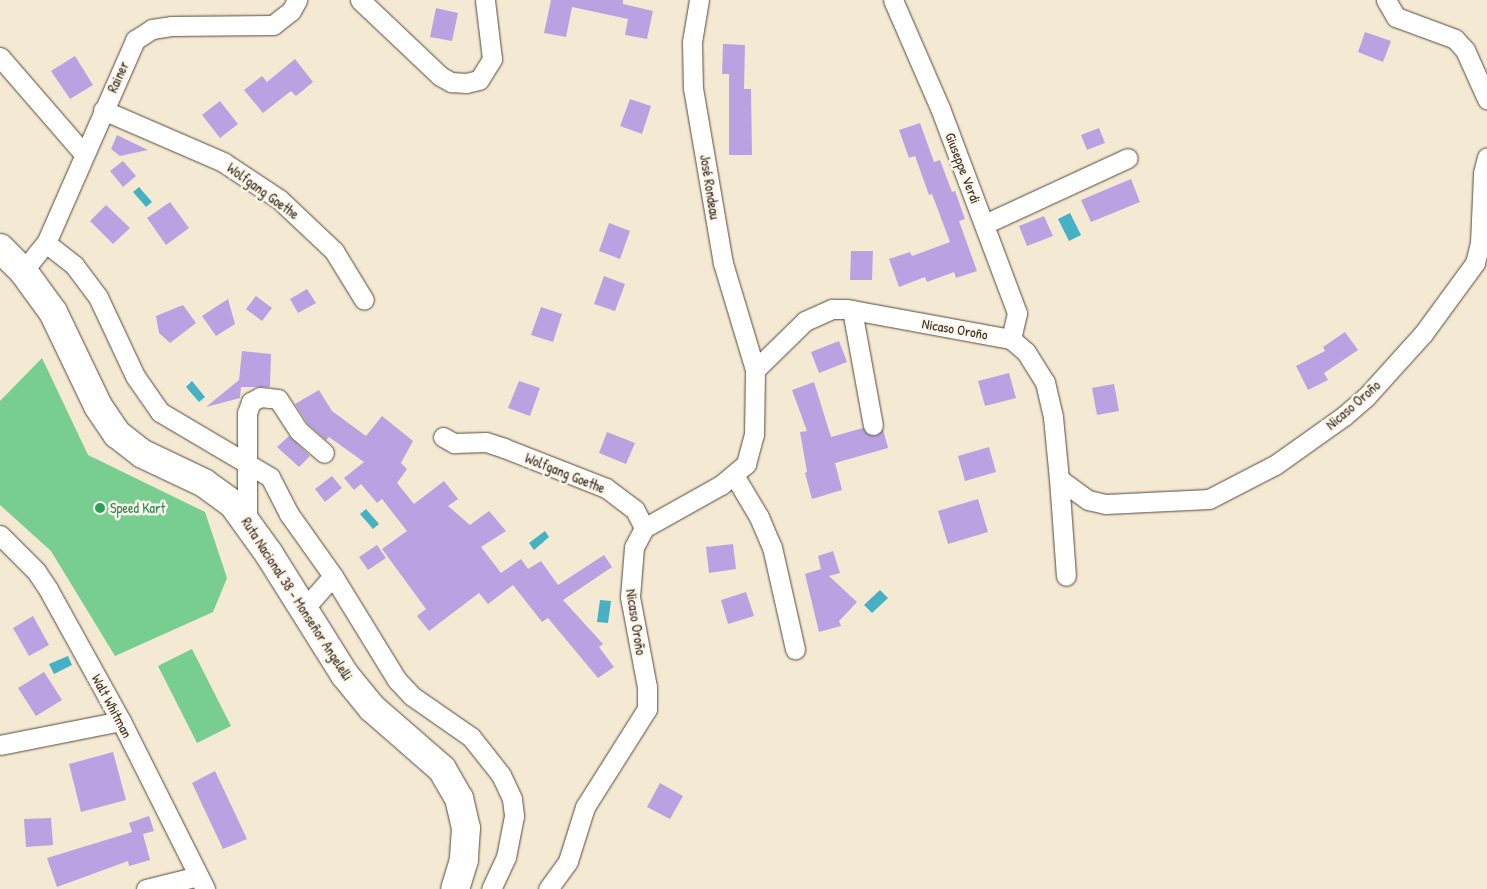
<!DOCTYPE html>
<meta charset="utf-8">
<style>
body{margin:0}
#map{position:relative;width:1487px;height:889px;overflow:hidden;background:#f4e9d2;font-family:"Patrick Hand",sans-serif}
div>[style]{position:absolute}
.green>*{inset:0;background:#78cd90}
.water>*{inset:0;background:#46b0c4}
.building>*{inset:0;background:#baa2e2}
.roads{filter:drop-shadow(0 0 1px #574739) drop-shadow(0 0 1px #574739)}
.street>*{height:19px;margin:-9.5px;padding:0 9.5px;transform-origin:9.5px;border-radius:9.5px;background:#fff}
.primary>*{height:28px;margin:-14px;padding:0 14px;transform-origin:14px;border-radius:14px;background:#fff}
.dots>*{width:14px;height:14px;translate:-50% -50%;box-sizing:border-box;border:2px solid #fbf7ec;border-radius:50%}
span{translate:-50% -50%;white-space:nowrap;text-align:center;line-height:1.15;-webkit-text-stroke:5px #fbf7ec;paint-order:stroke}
.street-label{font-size:14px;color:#3b2a1e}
.leisure-label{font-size:14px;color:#27864d}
.left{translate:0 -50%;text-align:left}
</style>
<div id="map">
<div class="green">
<i style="clip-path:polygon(42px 358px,88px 455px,205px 512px,227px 578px,213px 612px,115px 656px,51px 551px,0 505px,0 401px)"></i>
<i style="clip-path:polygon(192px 649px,231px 726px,197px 743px,158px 666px)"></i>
</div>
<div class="water">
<i style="clip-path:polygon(139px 187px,152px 202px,146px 207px,133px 192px)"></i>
<i style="clip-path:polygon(1070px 213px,1081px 235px,1069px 241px,1058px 219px)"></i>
<i style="clip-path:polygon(192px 381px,205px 397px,199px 402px,186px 387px)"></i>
<i style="clip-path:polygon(366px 509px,379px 524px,373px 529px,360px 514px)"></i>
<i style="clip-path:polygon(545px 531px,549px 537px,534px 550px,529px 543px)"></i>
<i style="clip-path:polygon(880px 590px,888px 598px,872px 613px,864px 605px)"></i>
<i style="clip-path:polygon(600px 600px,611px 601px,608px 623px,597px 622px)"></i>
<i style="clip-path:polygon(68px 656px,72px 665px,54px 674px,49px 664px)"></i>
</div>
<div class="building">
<i style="clip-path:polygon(551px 0,623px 0,623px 4px,653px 11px,647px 39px,625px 35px,628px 19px,572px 7px,566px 37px,544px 33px)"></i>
<i style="clip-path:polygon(436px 8px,458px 13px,452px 41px,430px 37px)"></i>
<i style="clip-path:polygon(1365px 32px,1391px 41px,1383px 62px,1358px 52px)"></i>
<i style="clip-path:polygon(723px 44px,745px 45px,744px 89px,751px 89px,752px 155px,729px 155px,729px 74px,722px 74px)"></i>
<i style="clip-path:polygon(75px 56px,93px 85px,70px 99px,51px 71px)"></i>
<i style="clip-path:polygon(295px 59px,313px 82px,296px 96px,291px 91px,263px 113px,244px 90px,262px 76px,267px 82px)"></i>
<i style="clip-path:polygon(630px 99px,651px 106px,642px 134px,620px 126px)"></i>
<i style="clip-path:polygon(220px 101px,238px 124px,220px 138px,202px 115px)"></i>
<i style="clip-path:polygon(920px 123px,934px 162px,940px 160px,952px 192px,955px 191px,965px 219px,959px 221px,977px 271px,956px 278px,954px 272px,927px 282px,925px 277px,899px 287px,889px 259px,910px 252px,912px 256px,950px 242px,932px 194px,929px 195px,915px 156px,909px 158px,899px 130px)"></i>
<i style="clip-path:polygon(1099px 128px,1105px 143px,1087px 150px,1081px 135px)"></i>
<i style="clip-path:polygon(117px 135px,148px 150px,120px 156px,111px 149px)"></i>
<i style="clip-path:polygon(123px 161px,136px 176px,123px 187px,110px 171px)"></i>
<i style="clip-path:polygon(1131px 179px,1140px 202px,1091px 222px,1081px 200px)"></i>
<i style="clip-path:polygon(170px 202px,189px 228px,166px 245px,147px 218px)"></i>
<i style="clip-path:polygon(106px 205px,130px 228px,113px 244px,90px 221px)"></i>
<i style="clip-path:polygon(1044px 216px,1053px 236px,1027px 246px,1019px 226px)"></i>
<i style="clip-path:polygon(609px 223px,630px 231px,620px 259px,599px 251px)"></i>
<i style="clip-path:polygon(851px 251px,873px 251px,872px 280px,850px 280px)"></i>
<i style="clip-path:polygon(604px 276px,625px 284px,615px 311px,594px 304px)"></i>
<i style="clip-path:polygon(307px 289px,316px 303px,298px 313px,290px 299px)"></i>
<i style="clip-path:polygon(256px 296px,272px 308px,262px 321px,246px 309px)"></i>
<i style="clip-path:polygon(228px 299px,235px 324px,216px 336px,202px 316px)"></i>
<i style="clip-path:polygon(183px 305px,196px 323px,170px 343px,159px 333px,156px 316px)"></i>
<i style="clip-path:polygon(541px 307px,562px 314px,553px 342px,531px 335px)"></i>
<i style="clip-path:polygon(1345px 332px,1358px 350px,1324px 373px,1328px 380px,1308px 390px,1296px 366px,1325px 351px,1323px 347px)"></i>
<i style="clip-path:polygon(839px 341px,847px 362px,819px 373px,811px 352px)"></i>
<i style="clip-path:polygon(242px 351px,271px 354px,270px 387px,241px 387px,240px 398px,206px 407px,239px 380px)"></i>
<i style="clip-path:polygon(1009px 373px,1016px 398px,985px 406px,978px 381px)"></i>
<i style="clip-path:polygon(519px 381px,540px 388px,530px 416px,508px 408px)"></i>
<i style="clip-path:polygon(814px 382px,831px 437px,863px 428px,875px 436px,883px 429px,888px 448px,835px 463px,842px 490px,812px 499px,805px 473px,807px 472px,800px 432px,807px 431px,792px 390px)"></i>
<i style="clip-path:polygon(1114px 384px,1119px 411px,1097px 415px,1092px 388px)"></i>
<i style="clip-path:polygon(319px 390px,332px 411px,366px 436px,382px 416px,413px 441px,401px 463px,407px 469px,397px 483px,414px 504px,444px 481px,458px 499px,448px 506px,470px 525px,489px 511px,506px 531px,481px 547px,501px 573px,521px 559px,528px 569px,541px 561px,558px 585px,604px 555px,612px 567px,563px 600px,603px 644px,599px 647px,614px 667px,598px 678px,548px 618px,542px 622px,513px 585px,488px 604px,479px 593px,429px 631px,417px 616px,426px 609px,382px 549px,407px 531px,382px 499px,377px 503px,361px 484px,354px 490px,344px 478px,364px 462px,329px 437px,326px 440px,308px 424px,295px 404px)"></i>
<i style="clip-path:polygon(607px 432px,635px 443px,626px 464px,599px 453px)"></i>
<i style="clip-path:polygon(289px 436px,310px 456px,299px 467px,277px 447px)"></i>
<i style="clip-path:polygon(989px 447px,996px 472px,965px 481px,958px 456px)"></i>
<i style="clip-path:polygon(332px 476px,342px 488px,325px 502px,315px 489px)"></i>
<i style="clip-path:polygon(978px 499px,988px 532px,948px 544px,938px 511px)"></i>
<i style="clip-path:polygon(733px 544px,736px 569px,709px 573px,706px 547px)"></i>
<i style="clip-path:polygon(377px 545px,386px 558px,368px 570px,359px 557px)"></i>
<i style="clip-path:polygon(833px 551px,840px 573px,829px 576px,857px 602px,839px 621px,841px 626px,819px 632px,805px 574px,821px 569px,818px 556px)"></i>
<i style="clip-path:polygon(746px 592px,754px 616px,728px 624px,721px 600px)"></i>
<i style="clip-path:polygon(33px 616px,49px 645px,29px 656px,13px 628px)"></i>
<i style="clip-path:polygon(44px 672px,62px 700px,36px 716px,18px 688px)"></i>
<i style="clip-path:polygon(113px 752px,126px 800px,81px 812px,69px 764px)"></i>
<i style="clip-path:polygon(215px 771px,247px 839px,223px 849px,192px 783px)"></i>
<i style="clip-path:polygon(660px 783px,683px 796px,670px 819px,647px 807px)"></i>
<i style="clip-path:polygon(149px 816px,154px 831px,143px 834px,150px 860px,129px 866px,128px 861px,57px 887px,47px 858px,132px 832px,129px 823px)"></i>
<i style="clip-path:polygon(51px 818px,53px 845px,26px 847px,24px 819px)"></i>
</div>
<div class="roads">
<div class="street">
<i style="left:360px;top:0;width:110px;rotate:43.5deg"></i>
<i style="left:440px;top:76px;width:13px;rotate:29deg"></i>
<i style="left:451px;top:82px;width:15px;rotate:4deg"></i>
<i style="left:466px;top:83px;width:13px;rotate:-13deg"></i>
<i style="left:479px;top:80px;width:25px;rotate:-58deg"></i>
<i style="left:492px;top:59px;width:59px;rotate:-96.8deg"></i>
<i style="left:699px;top:0;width:43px;rotate:99.5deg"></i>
<i style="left:692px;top:42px;width:46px;rotate:88.8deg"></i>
<i style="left:693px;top:88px;width:178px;rotate:80.3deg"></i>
<i style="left:723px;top:263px;width:112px;rotate:73.3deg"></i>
<i style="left:893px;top:0;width:118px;rotate:66.5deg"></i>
<i style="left:940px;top:108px;width:219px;rotate:69.4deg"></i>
<i style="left:1017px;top:313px;width:27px;rotate:103deg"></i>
<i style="left:1386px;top:0;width:20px;rotate:60deg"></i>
<i style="left:1396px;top:17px;width:63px;rotate:20.4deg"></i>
<i style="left:1455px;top:39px;width:15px;rotate:48deg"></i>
<i style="left:1465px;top:50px;width:54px;rotate:65.8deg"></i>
<i style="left:0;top:57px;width:128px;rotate:49.1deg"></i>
<i style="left:103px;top:110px;width:131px;rotate:23.4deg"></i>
<i style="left:223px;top:162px;width:67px;rotate:33.5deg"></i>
<i style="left:279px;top:199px;width:76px;rotate:43.4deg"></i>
<i style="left:334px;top:251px;width:57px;rotate:58.5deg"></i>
<i style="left:985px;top:224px;width:157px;rotate:-24.8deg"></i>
<i style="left:46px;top:243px;width:36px;rotate:38deg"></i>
<i style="left:74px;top:265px;width:40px;rotate:53deg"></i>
<i style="left:98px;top:297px;width:87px;rotate:64.9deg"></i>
<i style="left:135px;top:376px;width:44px;rotate:55.2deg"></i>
<i style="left:160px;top:412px;width:128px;rotate:30.6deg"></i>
<i style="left:270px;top:477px;width:42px;rotate:62.8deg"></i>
<i style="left:289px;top:514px;width:76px;rotate:54.6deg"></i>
<i style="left:333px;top:576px;width:122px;rotate:58.4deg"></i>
<i style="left:397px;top:680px;width:22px;rotate:47deg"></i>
<i style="left:412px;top:696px;width:72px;rotate:34.8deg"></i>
<i style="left:471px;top:737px;width:48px;rotate:51.7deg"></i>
<i style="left:501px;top:775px;width:26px;rotate:65deg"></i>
<i style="left:512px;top:799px;width:17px;rotate:83deg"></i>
<i style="left:514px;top:816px;width:42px;rotate:101deg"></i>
<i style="left:506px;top:857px;width:35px;rotate:115deg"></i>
<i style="left:23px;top:271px;width:36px;rotate:-51deg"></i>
<i style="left:46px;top:243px;width:222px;rotate:-66.3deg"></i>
<i style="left:135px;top:40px;width:20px;rotate:-33deg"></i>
<i style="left:152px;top:29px;width:19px;rotate:-9deg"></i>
<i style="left:171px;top:26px;width:102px;rotate:-0.6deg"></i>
<i style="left:273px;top:25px;width:23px;rotate:-38deg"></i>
<i style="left:291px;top:11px;width:13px;rotate:-61deg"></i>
<i style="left:852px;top:310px;width:117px;rotate:79.7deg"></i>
<i style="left:443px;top:437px;width:13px;rotate:29deg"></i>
<i style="left:454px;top:443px;width:32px;rotate:-2deg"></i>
<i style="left:486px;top:442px;width:19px;rotate:18deg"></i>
<i style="left:504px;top:448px;width:110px;rotate:21.4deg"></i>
<i style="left:606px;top:488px;width:36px;rotate:37deg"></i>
<i style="left:635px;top:510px;width:20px;rotate:63deg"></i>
<i style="left:734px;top:475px;width:49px;rotate:59.2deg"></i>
<i style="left:759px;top:517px;width:33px;rotate:67deg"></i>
<i style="left:772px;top:547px;width:105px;rotate:77.3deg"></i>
<i style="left:1059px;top:479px;width:97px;rotate:85.9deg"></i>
<i style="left:247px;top:521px;width:108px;rotate:-90deg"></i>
<i style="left:247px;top:413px;width:12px;rotate:-70deg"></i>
<i style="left:251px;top:402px;width:10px;rotate:-29deg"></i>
<i style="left:260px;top:397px;width:18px;rotate:6deg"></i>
<i style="left:278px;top:399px;width:38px;rotate:57deg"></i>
<i style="left:299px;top:431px;width:33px;rotate:41deg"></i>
<i style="left:0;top:535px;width:51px;rotate:45deg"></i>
<i style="left:36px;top:571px;width:22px;rotate:56deg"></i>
<i style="left:48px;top:589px;width:151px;rotate:61.1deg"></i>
<i style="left:121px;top:721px;width:188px;rotate:63.4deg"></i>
<i style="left:303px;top:610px;width:45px;rotate:-48.6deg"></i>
<i style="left:0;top:745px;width:123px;rotate:-11.2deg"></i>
<i style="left:146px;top:889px;width:54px;rotate:-14deg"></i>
<i style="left:548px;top:889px;width:34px;rotate:-54deg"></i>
<i style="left:568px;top:861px;width:57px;rotate:-72.5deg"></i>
<i style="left:585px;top:807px;width:116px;rotate:-57.7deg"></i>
<i style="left:647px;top:709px;width:22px;rotate:-90deg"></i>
<i style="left:647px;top:687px;width:92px;rotate:-100.7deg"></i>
<i style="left:630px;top:597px;width:50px;rotate:-85.4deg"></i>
<i style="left:634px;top:547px;width:21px;rotate:-62deg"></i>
<i style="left:644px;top:528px;width:88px;rotate:-29.2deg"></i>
<i style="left:721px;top:485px;width:33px;rotate:-40deg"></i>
<i style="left:746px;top:464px;width:30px;rotate:-75deg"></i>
<i style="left:754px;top:435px;width:65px;rotate:-89.1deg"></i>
<i style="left:755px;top:370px;width:70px;rotate:-44.4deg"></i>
<i style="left:805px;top:321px;width:30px;rotate:-24deg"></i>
<i style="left:832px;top:309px;width:15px"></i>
<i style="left:847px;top:309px;width:167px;rotate:10.4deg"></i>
<i style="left:1011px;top:339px;width:20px;rotate:41deg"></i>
<i style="left:1026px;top:352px;width:36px;rotate:58deg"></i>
<i style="left:1045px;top:382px;width:36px;rotate:77deg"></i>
<i style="left:1053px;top:417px;width:62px;rotate:84.5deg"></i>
<i style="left:1059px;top:479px;width:36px;rotate:36deg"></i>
<i style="left:1088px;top:500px;width:18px;rotate:13deg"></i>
<i style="left:1106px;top:504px;width:103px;rotate:-2.8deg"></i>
<i style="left:1209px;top:499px;width:74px;rotate:-27.3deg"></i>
<i style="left:1275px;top:465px;width:85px;rotate:-35.4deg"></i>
<i style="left:1344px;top:416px;width:29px;rotate:-41deg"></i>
<i style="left:1366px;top:397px;width:85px;rotate:-47.9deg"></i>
<i style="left:1423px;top:334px;width:88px;rotate:-53.8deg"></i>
<i style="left:1475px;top:263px;width:21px;rotate:-76deg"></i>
<i style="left:1480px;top:243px;width:70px;rotate:-87.5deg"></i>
<i style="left:1483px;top:173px;width:16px;rotate:-76deg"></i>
</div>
<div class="primary">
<i style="left:0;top:248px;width:33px;rotate:45deg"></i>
<i style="left:23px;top:271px;width:51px;rotate:53.8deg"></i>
<i style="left:53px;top:312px;width:104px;rotate:64.4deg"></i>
<i style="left:98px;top:406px;width:34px;rotate:56deg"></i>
<i style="left:117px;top:434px;width:33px;rotate:38deg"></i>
<i style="left:143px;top:454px;width:68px;rotate:25.4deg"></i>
<i style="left:204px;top:483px;width:36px;rotate:36deg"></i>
<i style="left:233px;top:504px;width:62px;rotate:54.2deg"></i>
<i style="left:269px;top:554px;width:143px;rotate:57.9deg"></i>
<i style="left:345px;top:675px;width:43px;rotate:50.7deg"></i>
<i style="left:372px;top:708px;width:93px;rotate:41.1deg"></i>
<i style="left:442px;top:769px;width:34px;rotate:60deg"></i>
<i style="left:459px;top:798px;width:31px;rotate:77deg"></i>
<i style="left:466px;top:828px;width:32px;rotate:94deg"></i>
<i style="left:464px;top:860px;width:30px;rotate:107deg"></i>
</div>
</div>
<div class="dots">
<i style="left:100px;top:508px;background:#2e9e5b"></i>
</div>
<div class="street-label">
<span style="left:118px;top:77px;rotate:-66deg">Rainer</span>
<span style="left:963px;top:168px;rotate:69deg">Giuseppe Verdi</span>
<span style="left:710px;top:187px;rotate:81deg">José Rondeau</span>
<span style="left:263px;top:191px;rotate:36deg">Wolfgang Goethe</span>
<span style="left:955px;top:329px;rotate:10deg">Nicaso Oroño</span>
<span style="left:1353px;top:405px;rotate:-41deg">Nicaso Oroño</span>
<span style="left:565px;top:473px;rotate:22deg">Wolfgang Goethe</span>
<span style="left:297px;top:599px;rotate:57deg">Ruta Nacional 38 - Monseñor Angelelli</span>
<span style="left:636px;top:622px;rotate:81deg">Nicaso Oroño</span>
<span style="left:112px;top:706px;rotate:62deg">Walt Whitman</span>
</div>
<div class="leisure-label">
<span class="left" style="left:110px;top:508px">Speed Kart</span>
</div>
</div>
